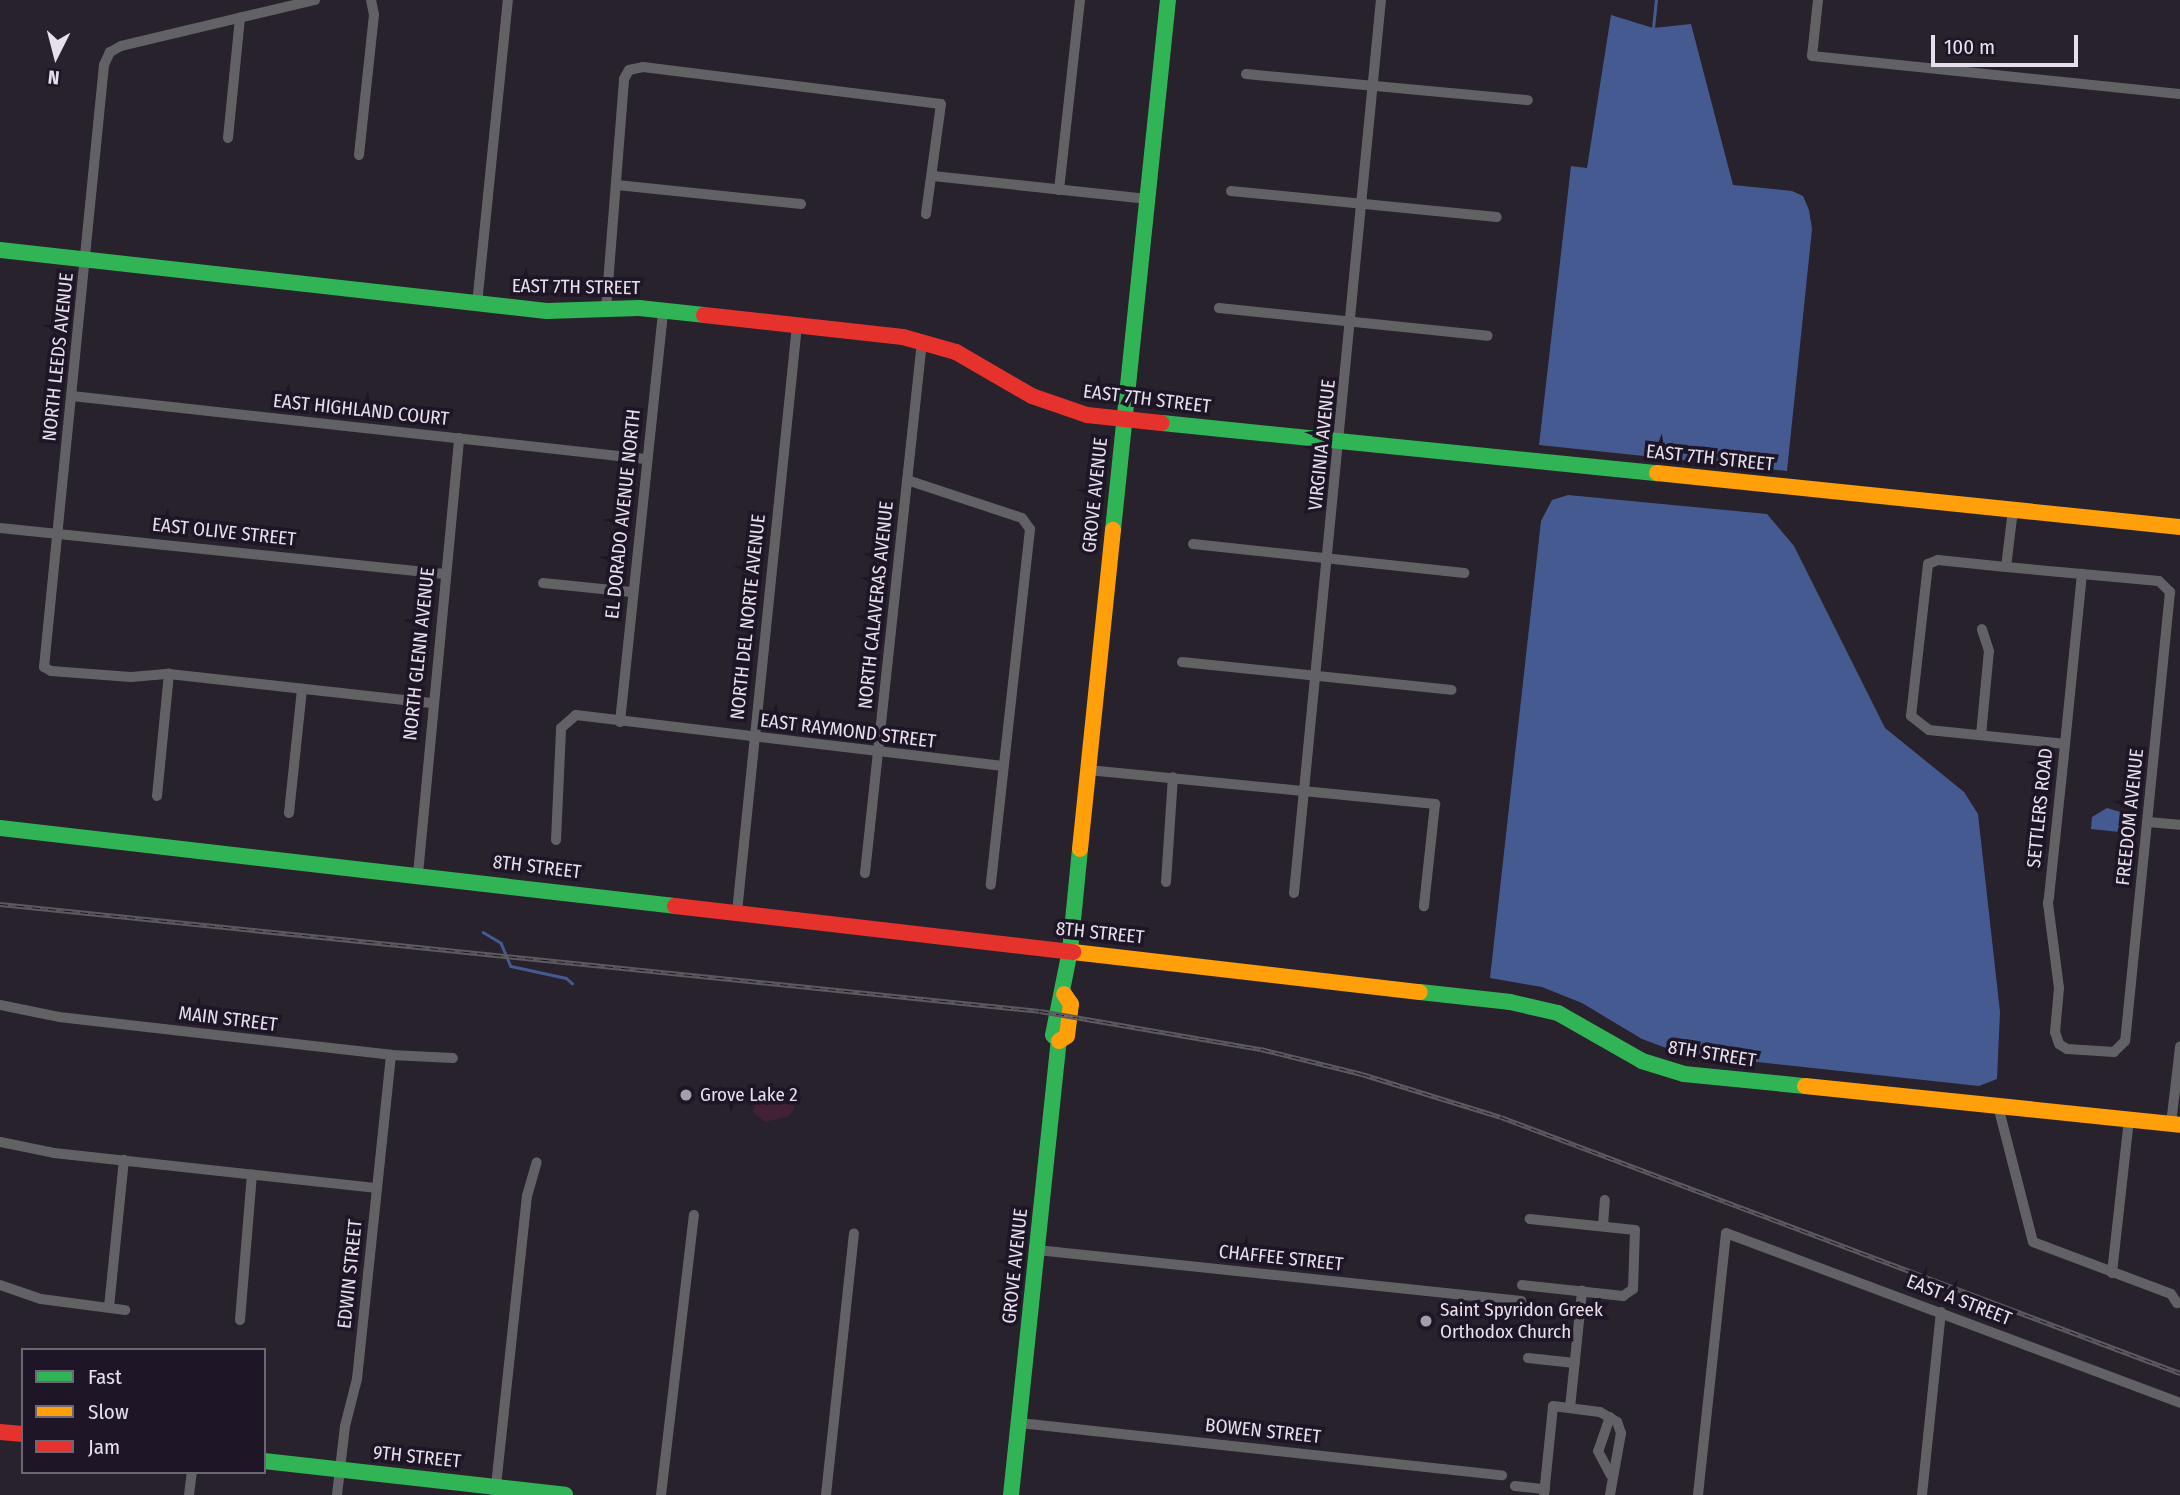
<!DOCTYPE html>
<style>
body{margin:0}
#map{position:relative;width:2180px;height:1495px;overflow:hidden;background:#27222c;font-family:"Fira Sans Condensed",sans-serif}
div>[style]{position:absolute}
.green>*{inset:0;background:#432134}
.water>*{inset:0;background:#465a92}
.stream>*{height:2.5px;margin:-1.25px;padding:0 1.25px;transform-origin:1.25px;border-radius:1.25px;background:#465a92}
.street>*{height:10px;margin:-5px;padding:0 5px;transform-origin:5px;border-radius:5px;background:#626266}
.fast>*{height:16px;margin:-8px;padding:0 8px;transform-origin:8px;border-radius:8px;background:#30b455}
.slow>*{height:16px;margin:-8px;padding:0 8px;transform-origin:8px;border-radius:8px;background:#ff9f0a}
.jam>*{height:16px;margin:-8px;padding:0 8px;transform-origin:8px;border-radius:8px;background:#e5322d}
.rail>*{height:5px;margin-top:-2.5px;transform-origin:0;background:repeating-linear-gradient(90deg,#1e1526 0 8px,#5c595f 0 16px);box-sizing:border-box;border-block:2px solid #5c595f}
.dots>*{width:19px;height:19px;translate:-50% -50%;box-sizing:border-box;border:4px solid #1e1526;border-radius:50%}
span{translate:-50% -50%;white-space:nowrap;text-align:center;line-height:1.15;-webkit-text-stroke:7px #1e1526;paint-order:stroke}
.street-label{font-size:19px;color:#e6e0ec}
.poi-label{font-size:19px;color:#e6e0ec}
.left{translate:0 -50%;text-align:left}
.legend{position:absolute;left:21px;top:1348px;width:245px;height:126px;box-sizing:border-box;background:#1e1526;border:2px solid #6e6675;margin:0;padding:9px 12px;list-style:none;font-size:21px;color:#e6e0ec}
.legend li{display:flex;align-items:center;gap:14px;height:35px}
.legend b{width:35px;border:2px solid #6e6675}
.north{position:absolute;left:21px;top:21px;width:70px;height:70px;-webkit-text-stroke:5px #1e1526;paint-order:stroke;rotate:186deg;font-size:19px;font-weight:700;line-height:28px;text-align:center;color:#e6e0ec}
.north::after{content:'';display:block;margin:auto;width:24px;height:32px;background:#e6e0ec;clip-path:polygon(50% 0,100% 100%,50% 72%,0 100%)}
.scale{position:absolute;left:1931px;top:35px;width:147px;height:32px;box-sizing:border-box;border:4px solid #e6e0ec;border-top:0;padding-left:9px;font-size:21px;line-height:24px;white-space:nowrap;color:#e6e0ec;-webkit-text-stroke:5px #1e1526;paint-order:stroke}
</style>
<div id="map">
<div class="green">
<i style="clip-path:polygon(766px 1097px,784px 1099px,795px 1107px,789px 1116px,765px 1122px,753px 1112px,756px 1101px)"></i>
</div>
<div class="water">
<i style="clip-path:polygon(1611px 15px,1653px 28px,1691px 24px,1733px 185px,1792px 191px,1803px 196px,1809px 210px,1812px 229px,1787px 471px,1539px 445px,1571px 166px,1587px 168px)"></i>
<i style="clip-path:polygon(1568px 495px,1767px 514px,1794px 546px,1885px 728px,1964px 792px,1978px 814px,2000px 1012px,1997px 1079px,1979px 1086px,1682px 1054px,1642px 1039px,1582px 1003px,1542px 987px,1490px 978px,1541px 521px,1552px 500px)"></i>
<i style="clip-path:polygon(2107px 808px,2124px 813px,2125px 823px,2119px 832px,2091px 829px,2092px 817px)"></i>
</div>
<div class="stream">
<i style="left:1653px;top:28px;width:28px;rotate:-84deg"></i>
<i style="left:483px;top:932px;width:21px;rotate:31deg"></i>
<i style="left:501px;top:943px;width:25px;rotate:67deg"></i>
<i style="left:511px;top:966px;width:56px;rotate:12.3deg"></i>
<i style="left:566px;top:978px;width:8px;rotate:40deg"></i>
</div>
<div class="street">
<i style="left:315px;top:0;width:199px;rotate:166.7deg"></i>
<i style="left:121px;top:46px;width:13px;rotate:151deg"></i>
<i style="left:110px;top:52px;width:14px;rotate:115deg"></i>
<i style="left:104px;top:65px;width:605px;rotate:95.69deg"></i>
<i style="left:44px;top:667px;width:8px;rotate:30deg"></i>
<i style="left:51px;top:671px;width:80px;rotate:4.3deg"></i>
<i style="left:131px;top:677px;width:38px;rotate:-5deg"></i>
<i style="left:169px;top:674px;width:264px;rotate:6.3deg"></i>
<i style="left:1818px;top:0;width:56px;rotate:96.1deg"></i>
<i style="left:1812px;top:56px;width:370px;rotate:5.9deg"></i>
<i style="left:1246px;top:74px;width:283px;rotate:5.3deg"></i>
<i style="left:228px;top:138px;width:121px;rotate:-84.3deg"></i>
<i style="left:359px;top:155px;width:141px;rotate:-83.9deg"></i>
<i style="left:374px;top:15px;width:15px;rotate:-101deg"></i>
<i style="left:933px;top:176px;width:216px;rotate:6.1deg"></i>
<i style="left:617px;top:185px;width:185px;rotate:5.9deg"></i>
<i style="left:1059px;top:190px;width:191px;rotate:-83.7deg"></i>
<i style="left:1231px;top:191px;width:267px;rotate:5.6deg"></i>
<i style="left:477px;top:304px;width:306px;rotate:-84.2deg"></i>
<i style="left:1219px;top:308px;width:270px;rotate:5.9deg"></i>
<i style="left:606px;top:309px;width:231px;rotate:-85.5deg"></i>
<i style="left:624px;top:79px;width:10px;rotate:-61deg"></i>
<i style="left:629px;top:70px;width:14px;rotate:-12deg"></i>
<i style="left:643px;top:67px;width:300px;rotate:7.1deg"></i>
<i style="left:941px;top:104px;width:111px;rotate:97.8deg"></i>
<i style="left:72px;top:396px;width:577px;rotate:6.26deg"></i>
<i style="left:907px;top:480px;width:121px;rotate:18.3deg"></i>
<i style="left:1022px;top:518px;width:14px;rotate:54deg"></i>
<i style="left:1030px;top:529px;width:358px;rotate:96.3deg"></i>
<i style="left:0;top:528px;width:447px;rotate:5.9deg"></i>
<i style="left:1193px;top:544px;width:273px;rotate:6.1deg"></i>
<i style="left:2006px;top:567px;width:57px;rotate:-83deg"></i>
<i style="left:543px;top:583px;width:89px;rotate:5.8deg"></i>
<i style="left:1182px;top:662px;width:271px;rotate:5.9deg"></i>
<i style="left:620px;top:722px;width:413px;rotate:-84deg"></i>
<i style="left:1981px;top:735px;width:84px;rotate:-84.6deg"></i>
<i style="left:1989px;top:651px;width:23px;rotate:-108deg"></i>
<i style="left:2065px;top:744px;width:137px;rotate:-174.1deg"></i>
<i style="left:1929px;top:730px;width:23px;rotate:-142deg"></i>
<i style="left:1911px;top:716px;width:153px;rotate:-83.6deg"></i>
<i style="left:1928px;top:564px;width:11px;rotate:-22deg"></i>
<i style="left:1938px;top:560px;width:68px;rotate:5.9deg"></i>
<i style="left:2006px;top:567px;width:76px;rotate:5.3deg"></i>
<i style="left:2082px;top:574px;width:77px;rotate:5.2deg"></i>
<i style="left:2159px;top:581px;width:16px;rotate:45deg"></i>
<i style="left:2170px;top:592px;width:451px;rotate:95.7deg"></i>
<i style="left:2125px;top:1041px;width:16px;rotate:135deg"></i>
<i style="left:2114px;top:1052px;width:47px;rotate:-176.3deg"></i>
<i style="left:2067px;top:1049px;width:9px;rotate:-148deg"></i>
<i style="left:2059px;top:1044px;width:13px;rotate:-108deg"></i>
<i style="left:2055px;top:1032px;width:44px;rotate:-84.8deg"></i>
<i style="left:2059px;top:988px;width:86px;rotate:-97.4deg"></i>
<i style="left:2048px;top:903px;width:6px;rotate:-81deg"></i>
<i style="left:2049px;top:897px;width:154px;rotate:-84deg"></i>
<i style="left:2065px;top:744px;width:171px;rotate:-84.3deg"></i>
<i style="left:1088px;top:770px;width:349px;rotate:5.6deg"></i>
<i style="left:1435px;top:804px;width:103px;rotate:96.2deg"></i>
<i style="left:157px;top:796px;width:123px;rotate:-84.4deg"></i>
<i style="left:289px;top:813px;width:125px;rotate:-84deg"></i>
<i style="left:2147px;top:822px;width:33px;rotate:5deg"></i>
<i style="left:556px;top:840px;width:112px;rotate:-87.4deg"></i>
<i style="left:561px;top:728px;width:20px;rotate:-41deg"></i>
<i style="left:576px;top:715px;width:430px;rotate:6.8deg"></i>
<i style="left:865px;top:873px;width:535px;rotate:-83.88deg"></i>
<i style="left:418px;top:874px;width:438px;rotate:-84.6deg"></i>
<i style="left:1166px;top:882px;width:105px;rotate:-86.2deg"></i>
<i style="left:1294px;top:893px;width:897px;rotate:-84.44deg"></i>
<i style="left:737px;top:912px;width:590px;rotate:-84.16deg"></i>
<i style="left:0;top:1005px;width:60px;rotate:11.5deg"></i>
<i style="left:59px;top:1017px;width:334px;rotate:6.5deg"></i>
<i style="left:391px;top:1055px;width:62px;rotate:2.8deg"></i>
<i style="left:1998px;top:1106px;width:140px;rotate:75.6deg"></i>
<i style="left:2033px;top:1242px;width:147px;rotate:20.6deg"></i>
<i style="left:2171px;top:1294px;width:11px;rotate:56deg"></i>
<i style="left:2171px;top:1124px;width:78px;rotate:-83.3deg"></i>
<i style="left:0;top:1142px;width:55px;rotate:11.5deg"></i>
<i style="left:54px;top:1153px;width:325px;rotate:6.2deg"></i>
<i style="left:1603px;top:1226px;width:26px;rotate:-86deg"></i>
<i style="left:1037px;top:1250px;width:487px;rotate:6deg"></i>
<i style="left:2112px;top:1273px;width:154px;rotate:-83.7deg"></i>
<i style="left:0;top:1285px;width:43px;rotate:18.9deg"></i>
<i style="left:41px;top:1299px;width:85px;rotate:7.5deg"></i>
<i style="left:1522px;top:1285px;width:102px;rotate:6.2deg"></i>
<i style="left:1623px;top:1296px;width:12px;rotate:-35deg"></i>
<i style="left:1633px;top:1289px;width:59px;rotate:-88.1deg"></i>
<i style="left:1635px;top:1230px;width:106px;rotate:-174deg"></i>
<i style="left:109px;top:1307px;width:148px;rotate:-84.2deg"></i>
<i style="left:240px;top:1320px;width:146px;rotate:-85.3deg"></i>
<i style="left:1528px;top:1358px;width:47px;rotate:6.1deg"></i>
<i style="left:1570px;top:1408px;width:118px;rotate:-84.1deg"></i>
<i style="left:1610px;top:1417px;width:36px;rotate:109deg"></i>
<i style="left:1598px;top:1451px;width:27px;rotate:62deg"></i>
<i style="left:1020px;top:1423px;width:485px;rotate:6.2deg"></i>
<i style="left:1515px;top:1486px;width:30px;rotate:6deg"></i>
<i style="left:189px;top:1495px;width:23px;rotate:-83deg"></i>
<i style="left:337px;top:1495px;width:69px;rotate:-83.4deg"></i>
<i style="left:345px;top:1426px;width:49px;rotate:-75.7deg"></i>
<i style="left:357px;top:1379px;width:326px;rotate:-84deg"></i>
<i style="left:495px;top:1495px;width:301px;rotate:-83.9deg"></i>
<i style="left:527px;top:1196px;width:35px;rotate:-74deg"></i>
<i style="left:661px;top:1495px;width:282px;rotate:-83.3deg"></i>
<i style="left:826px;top:1495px;width:263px;rotate:-83.9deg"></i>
<i style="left:1544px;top:1495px;width:89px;rotate:-84.2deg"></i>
<i style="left:1553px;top:1406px;width:47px;rotate:7.3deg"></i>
<i style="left:1600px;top:1412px;width:20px;rotate:30deg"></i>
<i style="left:1617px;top:1422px;width:12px;rotate:70deg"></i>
<i style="left:1621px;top:1433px;width:63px;rotate:100.1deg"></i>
<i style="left:1698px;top:1495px;width:263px;rotate:-83.9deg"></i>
<i style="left:1726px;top:1233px;width:485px;rotate:20.5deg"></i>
<i style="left:1922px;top:1495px;width:184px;rotate:-84.1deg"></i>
</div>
<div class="fast">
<i style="left:0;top:250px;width:550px;rotate:6.36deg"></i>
<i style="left:547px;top:311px;width:92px;rotate:-1.9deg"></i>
<i style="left:639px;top:308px;width:65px;rotate:6.1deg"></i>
<i style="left:1162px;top:423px;width:498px;rotate:5.8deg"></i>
<i style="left:1113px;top:530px;width:533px;rotate:-84.08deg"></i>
<i style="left:0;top:828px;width:679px;rotate:6.59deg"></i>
<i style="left:1420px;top:992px;width:91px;rotate:6.3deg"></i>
<i style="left:1510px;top:1002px;width:49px;rotate:12.9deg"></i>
<i style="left:1558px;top:1013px;width:97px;rotate:29.7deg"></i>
<i style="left:1642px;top:1061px;width:44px;rotate:17.2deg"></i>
<i style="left:1684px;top:1074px;width:122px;rotate:5.7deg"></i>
<i style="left:264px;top:1461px;width:303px;rotate:6.4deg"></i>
<i style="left:1011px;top:1495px;width:457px;rotate:-84deg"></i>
<i style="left:1059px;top:1041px;width:8px;rotate:-135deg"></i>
<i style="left:1053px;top:1035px;width:86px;rotate:-78.6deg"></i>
<i style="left:1070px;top:951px;width:102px;rotate:-84.4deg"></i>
</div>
<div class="slow">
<i style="left:1657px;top:473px;width:526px;rotate:5.89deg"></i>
<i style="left:1080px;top:849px;width:321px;rotate:-84.1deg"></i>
<i style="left:1073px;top:952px;width:349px;rotate:6.6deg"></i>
<i style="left:1059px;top:1041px;width:9px;rotate:-32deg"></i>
<i style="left:1067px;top:1036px;width:32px;rotate:-83deg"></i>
<i style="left:1071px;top:1004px;width:12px;rotate:-125deg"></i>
<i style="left:1805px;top:1086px;width:377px;rotate:5.9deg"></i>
</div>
<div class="jam">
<i style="left:704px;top:315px;width:200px;rotate:6.3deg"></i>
<i style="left:903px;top:337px;width:55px;rotate:15.8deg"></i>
<i style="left:956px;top:352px;width:88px;rotate:30.1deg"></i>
<i style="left:1032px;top:396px;width:58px;rotate:19.1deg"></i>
<i style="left:1087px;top:415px;width:75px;rotate:6.1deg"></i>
<i style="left:675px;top:906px;width:401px;rotate:6.6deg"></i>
<i style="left:0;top:1432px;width:23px;rotate:5deg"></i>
</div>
<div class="rail">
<i style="left:0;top:904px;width:1045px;rotate:5.87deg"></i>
<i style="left:1040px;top:1011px;width:224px;rotate:9.8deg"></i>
<i style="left:1261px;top:1049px;width:104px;rotate:13.9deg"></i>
<i style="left:1362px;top:1074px;width:145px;rotate:17.2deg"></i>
<i style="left:1501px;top:1117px;width:726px;rotate:20.66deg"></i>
</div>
<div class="dots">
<i style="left:686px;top:1095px;background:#a39ea9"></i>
<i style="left:1426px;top:1321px;background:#a39ea9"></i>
</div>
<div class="street-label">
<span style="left:576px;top:287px;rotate:1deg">EAST 7TH STREET</span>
<span style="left:58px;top:357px;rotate:-84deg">NORTH LEEDS AVENUE</span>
<span style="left:1147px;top:399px;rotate:7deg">EAST 7TH STREET</span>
<span style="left:361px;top:410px;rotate:6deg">EAST HIGHLAND COURT</span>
<span style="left:1322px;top:445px;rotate:-84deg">VIRGINIA AVENUE</span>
<span style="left:1710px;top:458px;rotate:6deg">EAST 7TH STREET</span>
<span style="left:1095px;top:495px;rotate:-84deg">GROVE AVENUE</span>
<span style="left:623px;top:514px;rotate:-84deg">EL DORADO AVENUE NORTH</span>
<span style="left:224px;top:532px;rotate:6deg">EAST OLIVE STREET</span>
<span style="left:876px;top:605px;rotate:-84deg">NORTH CALAVERAS AVENUE</span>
<span style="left:748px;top:617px;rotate:-84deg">NORTH DEL NORTE AVENUE</span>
<span style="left:419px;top:654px;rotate:-84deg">NORTH GLENN AVENUE</span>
<span style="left:848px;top:731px;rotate:7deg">EAST RAYMOND STREET</span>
<span style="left:2040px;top:808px;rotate:-84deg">SETTLERS ROAD</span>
<span style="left:2130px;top:817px;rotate:-84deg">FREEDOM AVENUE</span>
<span style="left:537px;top:867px;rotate:7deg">8TH STREET</span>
<span style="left:1100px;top:933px;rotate:6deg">8TH STREET</span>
<span style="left:228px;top:1019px;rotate:7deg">MAIN STREET</span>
<span style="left:1712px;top:1054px;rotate:9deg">8TH STREET</span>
<span style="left:1281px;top:1258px;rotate:6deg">CHAFFEE STREET</span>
<span style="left:1015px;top:1266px;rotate:-84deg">GROVE AVENUE</span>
<span style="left:350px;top:1274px;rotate:-84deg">EDWIN STREET</span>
<span style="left:1959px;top:1300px;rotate:21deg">EAST A STREET</span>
<span style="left:1263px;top:1431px;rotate:6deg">BOWEN STREET</span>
<span style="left:417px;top:1457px;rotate:6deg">9TH STREET</span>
</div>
<div class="poi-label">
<span class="left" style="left:700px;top:1095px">Grove Lake 2</span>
<span class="left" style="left:1440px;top:1321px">Saint Spyridon Greek<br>Orthodox Church</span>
</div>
<ul class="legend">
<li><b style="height:9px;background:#30b455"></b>Fast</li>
<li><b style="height:9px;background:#ff9f0a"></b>Slow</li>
<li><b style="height:9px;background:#e5322d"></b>Jam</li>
</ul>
<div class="north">N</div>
<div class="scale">100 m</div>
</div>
